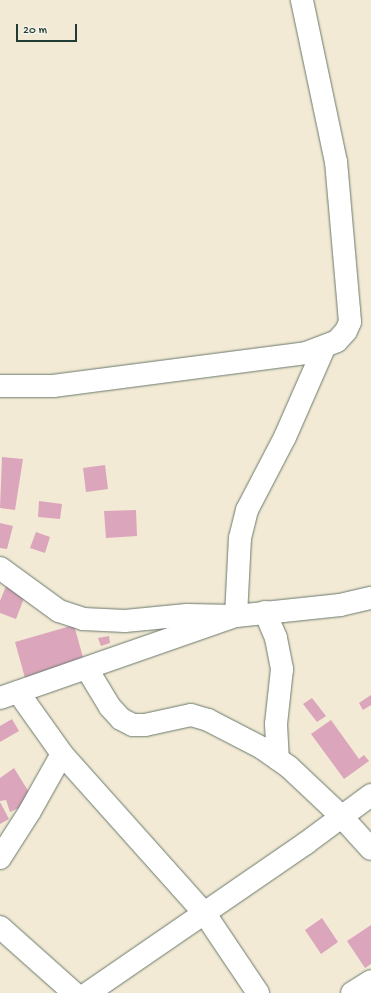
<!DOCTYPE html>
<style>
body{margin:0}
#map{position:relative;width:371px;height:993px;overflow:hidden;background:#f3ead5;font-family:"Gochi Hand",sans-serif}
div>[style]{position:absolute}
.building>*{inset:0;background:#dba5bb}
.roads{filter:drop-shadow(0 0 1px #697a6c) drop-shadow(0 0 1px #697a6c)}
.minor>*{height:22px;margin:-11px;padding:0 11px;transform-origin:11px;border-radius:11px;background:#fff}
span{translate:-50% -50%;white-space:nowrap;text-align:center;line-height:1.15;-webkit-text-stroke:3.5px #f7f3e8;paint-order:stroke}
.scale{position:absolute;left:16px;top:24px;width:61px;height:18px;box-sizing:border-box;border:2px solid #1f3d34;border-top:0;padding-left:5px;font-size:12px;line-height:14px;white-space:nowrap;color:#1f3d34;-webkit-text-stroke:3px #f7f3e8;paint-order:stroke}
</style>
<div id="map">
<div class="building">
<i style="clip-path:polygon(2px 457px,23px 459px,15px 510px,0 508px)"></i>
<i style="clip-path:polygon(105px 465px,108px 489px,86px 492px,83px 468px)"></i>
<i style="clip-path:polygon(39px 501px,62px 504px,60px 519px,38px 517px)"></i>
<i style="clip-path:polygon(136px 510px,137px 536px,106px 538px,104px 511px)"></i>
<i style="clip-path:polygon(0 523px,13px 526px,7px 549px,0 548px)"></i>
<i style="clip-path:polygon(36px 532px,50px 537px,45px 553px,30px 548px)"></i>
<i style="clip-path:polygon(6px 586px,26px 593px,16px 619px,0 613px,0 601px)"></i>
<i style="clip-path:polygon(74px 625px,84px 661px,25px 678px,15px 642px)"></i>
<i style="clip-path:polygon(109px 636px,110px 643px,101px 646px,98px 638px)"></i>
<i style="clip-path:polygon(371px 695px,371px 705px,363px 710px,359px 703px)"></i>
<i style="clip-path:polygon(312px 698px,326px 716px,317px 722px,303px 704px)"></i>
<i style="clip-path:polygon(12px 719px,19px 731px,0 742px,0 726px)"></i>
<i style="clip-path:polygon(331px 720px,359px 759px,364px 755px,369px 761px,344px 779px,311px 734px)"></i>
<i style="clip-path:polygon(14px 768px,32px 797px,23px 806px,10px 812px,6px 800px,0 801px,0 778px)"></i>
<i style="clip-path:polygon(0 802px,9px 819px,0 824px)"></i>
<i style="clip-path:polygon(322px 918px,338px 942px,321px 954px,305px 930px)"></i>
<i style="clip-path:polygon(371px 925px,371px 964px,365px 968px,347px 941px)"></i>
</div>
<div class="roads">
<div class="minor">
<i style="left:0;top:386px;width:53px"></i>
<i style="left:53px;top:386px;width:255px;rotate:-7.4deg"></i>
<i style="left:306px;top:353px;width:33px;rotate:-21deg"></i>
<i style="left:337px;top:341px;width:13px;rotate:-48deg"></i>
<i style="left:346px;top:331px;width:10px;rotate:-66deg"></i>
<i style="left:350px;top:322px;width:12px;rotate:-95deg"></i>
<i style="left:349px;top:310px;width:149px;rotate:-95deg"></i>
<i style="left:336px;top:162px;width:166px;rotate:-101.9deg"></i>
<i style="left:0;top:568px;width:73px;rotate:36.1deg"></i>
<i style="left:59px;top:611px;width:25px;rotate:18deg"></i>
<i style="left:83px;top:619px;width:42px;rotate:2.7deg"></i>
<i style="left:125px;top:621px;width:62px;rotate:-5.5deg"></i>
<i style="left:187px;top:615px;width:49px;rotate:1.2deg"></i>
<i style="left:236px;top:616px;width:78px;rotate:-87.1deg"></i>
<i style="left:240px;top:538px;width:29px;rotate:-76deg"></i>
<i style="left:247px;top:510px;width:82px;rotate:-62.5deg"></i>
<i style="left:285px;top:437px;width:97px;rotate:-66.3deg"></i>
<i style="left:265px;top:612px;width:28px;rotate:67deg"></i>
<i style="left:276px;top:638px;width:32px;rotate:79deg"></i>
<i style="left:282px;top:669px;width:55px;rotate:96.2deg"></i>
<i style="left:276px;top:724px;width:35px;rotate:87deg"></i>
<i style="left:87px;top:669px;width:44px;rotate:58.8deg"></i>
<i style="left:110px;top:707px;width:16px;rotate:47deg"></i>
<i style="left:121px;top:719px;width:13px;rotate:27deg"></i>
<i style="left:133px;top:725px;width:12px"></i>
<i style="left:145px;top:725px;width:47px;rotate:-12.3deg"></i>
<i style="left:191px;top:715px;width:18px;rotate:16deg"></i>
<i style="left:208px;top:720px;width:61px;rotate:27.4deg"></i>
<i style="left:262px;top:748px;width:33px;rotate:35deg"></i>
<i style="left:289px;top:767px;width:73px;rotate:43.3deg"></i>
<i style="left:342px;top:817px;width:43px;rotate:47.8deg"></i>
<i style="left:18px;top:692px;width:76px;rotate:54.6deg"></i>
<i style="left:62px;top:754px;width:215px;rotate:48.2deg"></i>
<i style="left:205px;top:914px;width:95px;rotate:56.1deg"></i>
<i style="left:0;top:698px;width:250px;rotate:-19.2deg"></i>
<i style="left:236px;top:616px;width:105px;rotate:-6deg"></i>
<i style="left:340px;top:605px;width:32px;rotate:-13deg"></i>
<i style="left:0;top:858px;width:56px;rotate:-57.4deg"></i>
<i style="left:30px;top:811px;width:65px;rotate:-60.7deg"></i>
<i style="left:0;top:927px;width:99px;rotate:41.7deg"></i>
<i style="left:88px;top:993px;width:265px;rotate:-34.5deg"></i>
<i style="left:306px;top:843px;width:81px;rotate:-36.4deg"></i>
<i style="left:352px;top:993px;width:22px;rotate:-32deg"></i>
</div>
</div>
<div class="scale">20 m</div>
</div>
